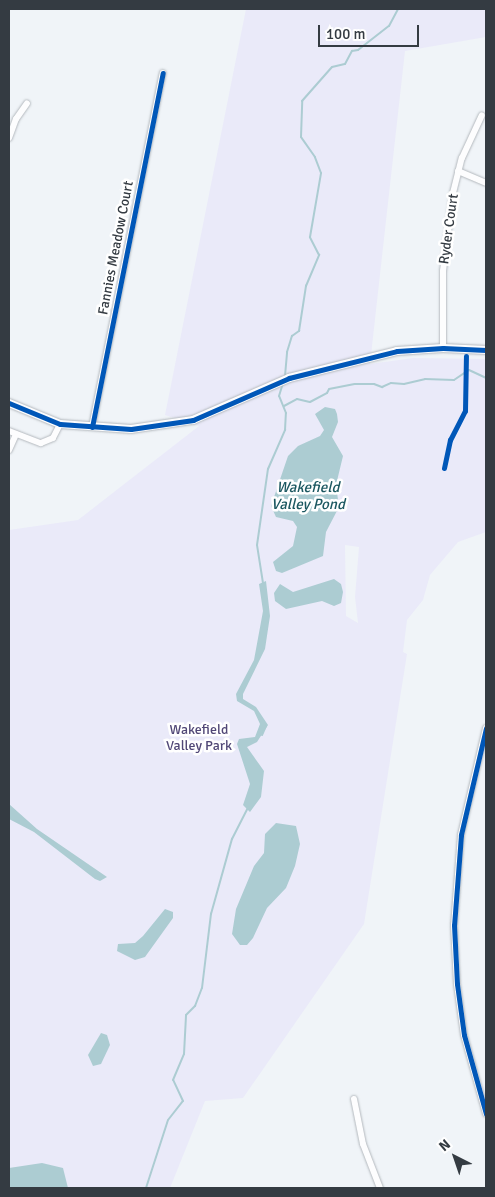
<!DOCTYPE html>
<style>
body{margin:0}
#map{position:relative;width:495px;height:1197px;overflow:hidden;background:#f0f4f8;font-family:Signika,sans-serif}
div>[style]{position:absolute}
.green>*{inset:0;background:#eaeaf9}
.water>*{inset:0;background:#acccd2}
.stream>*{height:2px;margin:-1px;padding:0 1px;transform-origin:1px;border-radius:1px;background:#acccd2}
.roads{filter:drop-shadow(0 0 1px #b4b9be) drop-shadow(0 0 1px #b4b9be)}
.minor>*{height:6px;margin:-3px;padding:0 3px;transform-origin:3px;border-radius:3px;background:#fdfdfe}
.tertiary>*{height:8px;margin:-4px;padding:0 4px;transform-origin:4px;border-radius:4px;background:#fdfdfe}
.cycleway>*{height:5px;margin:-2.5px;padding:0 2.5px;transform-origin:2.5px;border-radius:2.5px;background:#0057b8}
span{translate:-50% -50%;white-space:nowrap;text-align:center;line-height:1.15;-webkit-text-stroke:5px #fff;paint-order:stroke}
.street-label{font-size:14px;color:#343b42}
.park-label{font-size:14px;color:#504776}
.water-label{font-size:15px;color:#1c5861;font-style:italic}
.frame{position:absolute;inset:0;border:10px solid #343b42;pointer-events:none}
.north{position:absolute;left:430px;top:1132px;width:50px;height:50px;-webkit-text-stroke:4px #fff;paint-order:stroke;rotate:319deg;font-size:14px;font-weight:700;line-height:20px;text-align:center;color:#343b42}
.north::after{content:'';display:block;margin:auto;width:18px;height:22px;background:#343b42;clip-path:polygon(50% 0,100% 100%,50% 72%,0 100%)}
.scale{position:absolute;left:318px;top:25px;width:101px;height:22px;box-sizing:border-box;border:2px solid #343b42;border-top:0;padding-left:6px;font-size:15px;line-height:18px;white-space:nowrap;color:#343b42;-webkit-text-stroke:4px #fff;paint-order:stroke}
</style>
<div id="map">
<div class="green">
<i style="clip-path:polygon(evenodd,246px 9px,486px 9px,486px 37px,405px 51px,370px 364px,413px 358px,486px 359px,486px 532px,458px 542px,430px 575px,423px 600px,407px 620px,403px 652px,407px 654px,364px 924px,243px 1098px,205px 1101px,170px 1188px,9px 1188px,9px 530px,78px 520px,199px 426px,165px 415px,246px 9px,345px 545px,359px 547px,355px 597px,358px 623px,346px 616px,345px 545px)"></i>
</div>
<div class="water">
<i style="clip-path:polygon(325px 407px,335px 409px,337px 414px,338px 422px,332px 437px,343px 456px,336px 485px,339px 507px,326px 532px,323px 556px,282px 573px,276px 571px,273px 562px,293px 546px,297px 527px,293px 521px,276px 517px,271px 506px,288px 456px,298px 446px,320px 436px,324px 430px,315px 414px)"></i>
<i style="clip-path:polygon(334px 579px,341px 584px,343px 592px,341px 603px,334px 606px,322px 601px,286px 609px,275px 601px,274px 593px,280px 584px,293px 592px)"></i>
<i style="clip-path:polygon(266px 581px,270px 616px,265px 649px,243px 694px,243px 699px,256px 707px,268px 725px,257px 742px,247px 747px,264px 771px,261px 797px,250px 812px,243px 805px,250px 784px,237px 744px,239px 739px,255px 737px,260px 724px,254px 711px,237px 701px,236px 694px,254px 660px,263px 611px,259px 584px)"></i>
<i style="clip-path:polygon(9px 804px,37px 829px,107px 877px,100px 881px,95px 879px,34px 832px,9px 819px)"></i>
<i style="clip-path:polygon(276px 823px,296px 826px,300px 844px,295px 866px,286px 888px,267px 908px,253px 938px,247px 945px,240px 945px,232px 934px,236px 909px,254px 866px,264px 853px,265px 834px)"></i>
<i style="clip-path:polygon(165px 909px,173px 912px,173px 918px,145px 957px,135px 960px,117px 951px,118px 944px,135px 943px,143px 936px)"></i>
<i style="clip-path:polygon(101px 1033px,107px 1035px,110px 1045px,101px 1064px,93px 1066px,88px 1055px)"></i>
<i style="clip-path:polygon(42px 1163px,63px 1168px,68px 1188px,9px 1188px,9px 1168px)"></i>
</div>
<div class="stream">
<i style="left:285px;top:376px;width:24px;rotate:-85deg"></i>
<i style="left:287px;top:352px;width:17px;rotate:-73deg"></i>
<i style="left:292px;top:336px;width:9px;rotate:-36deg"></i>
<i style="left:299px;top:331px;width:46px;rotate:-81.2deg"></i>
<i style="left:306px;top:286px;width:34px;rotate:-67deg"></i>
<i style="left:319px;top:255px;width:20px;rotate:-117deg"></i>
<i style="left:310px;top:237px;width:65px;rotate:-80.2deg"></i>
<i style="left:321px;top:173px;width:17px;rotate:-111deg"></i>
<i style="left:315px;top:157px;width:24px;rotate:-125deg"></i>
<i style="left:301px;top:137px;width:36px;rotate:-88deg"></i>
<i style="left:302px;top:101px;width:45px;rotate:-48.6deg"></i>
<i style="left:332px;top:67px;width:13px;rotate:-13deg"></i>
<i style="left:345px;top:64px;width:15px;rotate:-62deg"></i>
<i style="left:352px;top:51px;width:6px;rotate:-9deg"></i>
<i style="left:358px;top:50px;width:39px;rotate:-38deg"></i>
<i style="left:389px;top:26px;width:19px;rotate:-62deg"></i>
<i style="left:284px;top:406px;width:15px;rotate:-28deg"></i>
<i style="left:297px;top:399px;width:13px;rotate:13deg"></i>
<i style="left:310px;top:402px;width:19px;rotate:-28deg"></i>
<i style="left:327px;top:393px;width:4px;rotate:-63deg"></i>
<i style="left:329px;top:389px;width:26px;rotate:-11deg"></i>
<i style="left:355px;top:384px;width:19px"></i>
<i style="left:374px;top:384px;width:9px;rotate:21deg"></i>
<i style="left:382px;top:387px;width:10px;rotate:-24deg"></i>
<i style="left:391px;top:383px;width:13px;rotate:4deg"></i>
<i style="left:404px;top:384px;width:22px;rotate:-13deg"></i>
<i style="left:425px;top:379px;width:29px;rotate:2deg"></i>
<i style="left:454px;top:380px;width:18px;rotate:-34deg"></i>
<i style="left:469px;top:370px;width:19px;rotate:25deg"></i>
<i style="left:263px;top:583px;width:38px;rotate:-99deg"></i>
<i style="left:257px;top:545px;width:77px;rotate:-81.8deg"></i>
<i style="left:268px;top:469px;width:43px;rotate:-66.4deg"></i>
<i style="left:285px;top:430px;width:17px;rotate:-87deg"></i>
<i style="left:286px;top:413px;width:18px;rotate:-112deg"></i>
<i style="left:279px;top:396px;width:14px;rotate:-73deg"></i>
<i style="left:262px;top:735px;width:10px;rotate:-66deg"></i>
<i style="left:146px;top:1188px;width:71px;rotate:-72.1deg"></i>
<i style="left:168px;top:1120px;width:24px;rotate:-52deg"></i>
<i style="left:183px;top:1101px;width:23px;rotate:-115deg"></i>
<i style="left:173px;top:1080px;width:28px;rotate:-67deg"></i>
<i style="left:184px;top:1054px;width:39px;rotate:-87deg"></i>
<i style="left:186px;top:1015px;width:13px;rotate:-45deg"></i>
<i style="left:195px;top:1006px;width:19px;rotate:-69deg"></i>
<i style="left:202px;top:988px;width:75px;rotate:-83.1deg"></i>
<i style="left:211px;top:914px;width:78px;rotate:-74.4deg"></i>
<i style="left:232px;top:839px;width:35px;rotate:-63deg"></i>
</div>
<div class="roads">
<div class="minor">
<i style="left:9px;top:138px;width:20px;rotate:-70deg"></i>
<i style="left:16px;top:119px;width:19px;rotate:-55deg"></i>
<i style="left:458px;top:171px;width:30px;rotate:23deg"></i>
<i style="left:443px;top:348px;width:77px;rotate:-90deg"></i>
<i style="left:443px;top:271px;width:79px;rotate:-82.7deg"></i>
<i style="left:453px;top:193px;width:36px;rotate:-76deg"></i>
<i style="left:462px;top:158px;width:47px;rotate:-65.1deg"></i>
<i style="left:92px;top:427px;width:361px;rotate:-78.7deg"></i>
<i style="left:9px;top:431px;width:34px;rotate:21deg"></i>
<i style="left:41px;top:443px;width:13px;rotate:-23deg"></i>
<i style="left:53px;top:438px;width:16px;rotate:-63deg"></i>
<i style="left:9px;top:450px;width:17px;rotate:-66deg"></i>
<i style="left:486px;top:728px;width:110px;rotate:103.2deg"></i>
<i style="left:461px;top:835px;width:90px;rotate:94.4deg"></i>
<i style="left:454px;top:925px;width:59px;rotate:87.1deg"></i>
<i style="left:457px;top:984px;width:51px;rotate:82.2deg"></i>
<i style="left:464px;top:1035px;width:82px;rotate:74.4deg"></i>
<i style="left:354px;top:1099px;width:46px;rotate:78.7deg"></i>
<i style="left:363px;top:1144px;width:47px;rotate:68.9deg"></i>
</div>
<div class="tertiary">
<i style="left:9px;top:403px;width:55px;rotate:22.4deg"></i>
<i style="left:60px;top:424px;width:71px;rotate:4deg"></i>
<i style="left:131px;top:429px;width:63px;rotate:-8.3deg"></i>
<i style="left:193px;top:420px;width:105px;rotate:-23.6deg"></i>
<i style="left:289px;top:378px;width:111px;rotate:-14deg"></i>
<i style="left:397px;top:351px;width:46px;rotate:-3.7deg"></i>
<i style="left:443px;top:348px;width:43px;rotate:2.7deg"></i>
</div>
</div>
<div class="cycleway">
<i style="left:9px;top:403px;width:55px;rotate:22.4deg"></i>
<i style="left:60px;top:424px;width:71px;rotate:4deg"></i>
<i style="left:131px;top:429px;width:63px;rotate:-8.3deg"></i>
<i style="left:193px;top:420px;width:105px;rotate:-23.6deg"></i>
<i style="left:289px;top:378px;width:111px;rotate:-14deg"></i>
<i style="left:397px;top:351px;width:46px;rotate:-3.7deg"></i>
<i style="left:443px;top:348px;width:43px;rotate:2.7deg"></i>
<i style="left:92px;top:427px;width:361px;rotate:-78.7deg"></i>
<i style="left:444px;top:468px;width:29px;rotate:-78deg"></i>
<i style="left:450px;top:440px;width:33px;rotate:-63deg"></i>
<i style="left:465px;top:411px;width:55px;rotate:-89deg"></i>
<i style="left:486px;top:728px;width:110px;rotate:103.2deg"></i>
<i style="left:461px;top:835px;width:90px;rotate:94.4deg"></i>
<i style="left:454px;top:925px;width:59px;rotate:87.1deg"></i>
<i style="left:457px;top:984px;width:51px;rotate:82.2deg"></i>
<i style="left:464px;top:1035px;width:82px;rotate:74.4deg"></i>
</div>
<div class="street-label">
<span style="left:449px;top:229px;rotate:-82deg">Ryder Court</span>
<span style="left:116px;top:248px;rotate:-79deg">Fannies Meadow Court</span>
</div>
<div class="park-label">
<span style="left:199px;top:738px">Wakefield<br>Valley Park</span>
</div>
<div class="water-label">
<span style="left:308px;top:496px">Wakefield<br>Valley Pond</span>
</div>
<div class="frame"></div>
<div class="north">N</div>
<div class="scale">100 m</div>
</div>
